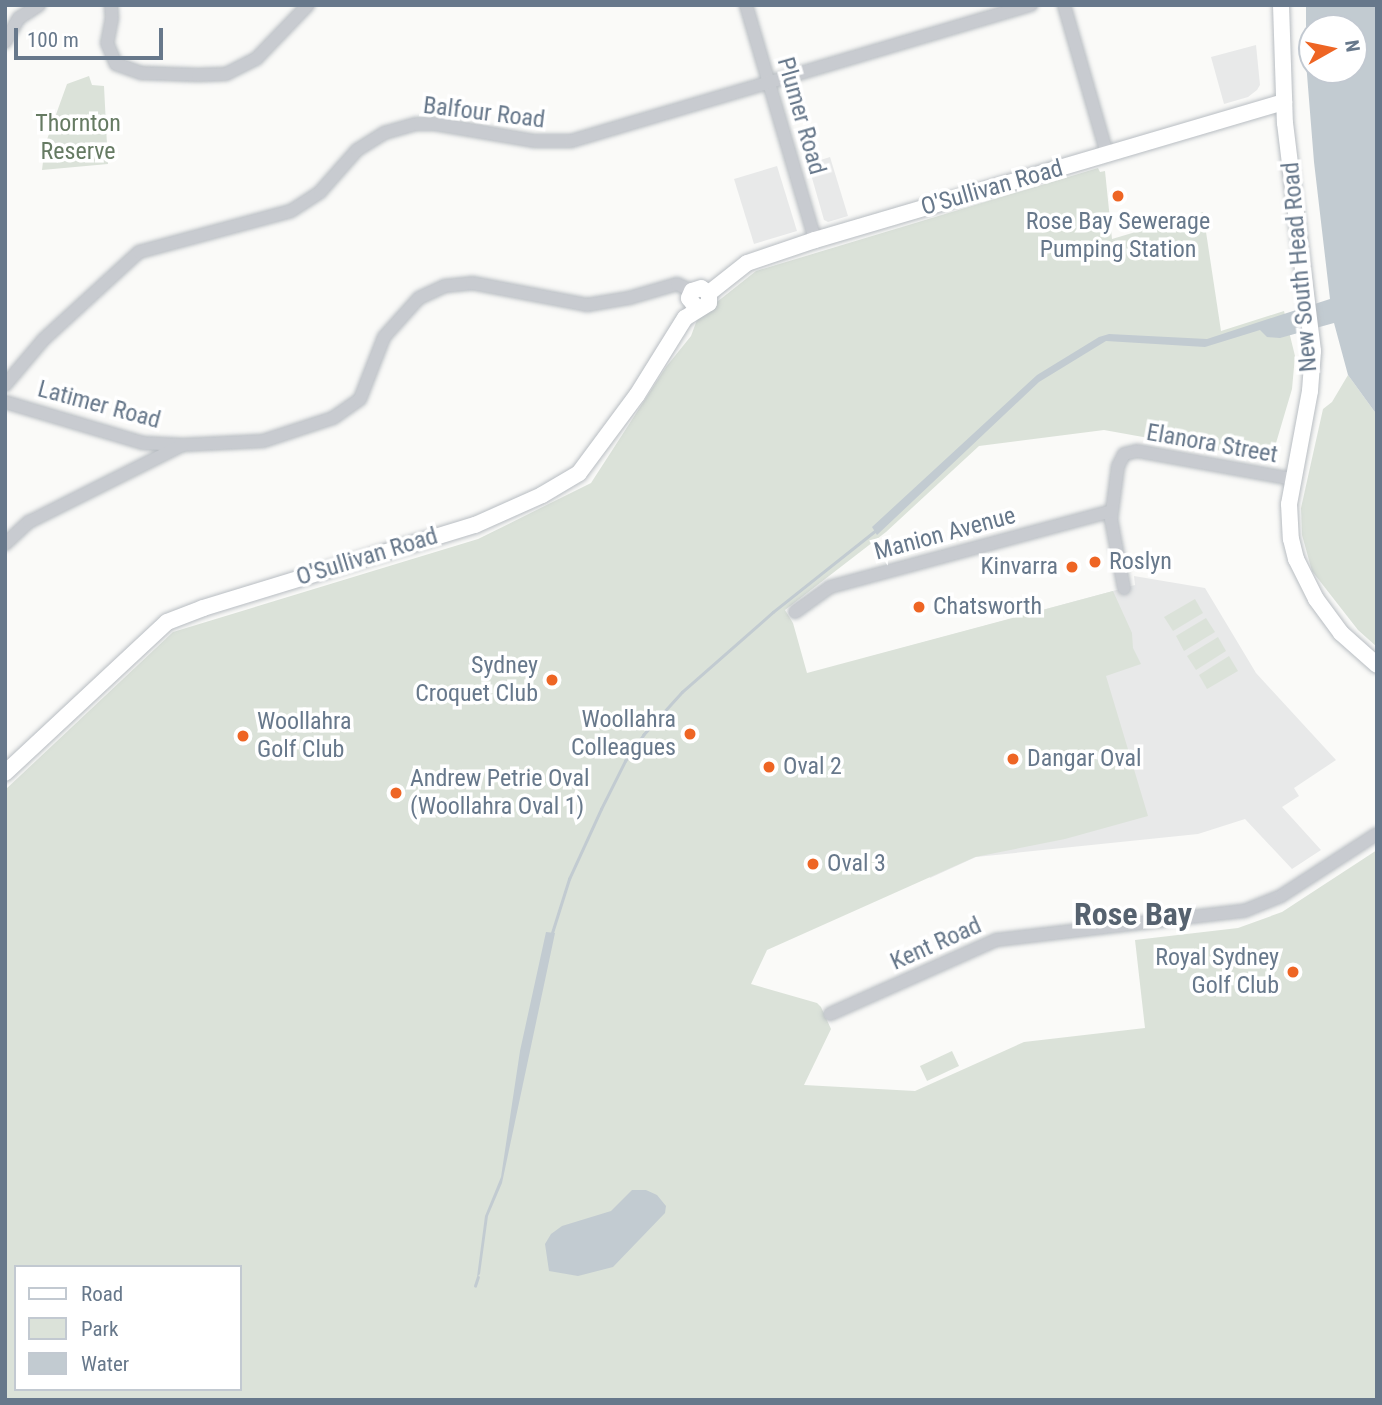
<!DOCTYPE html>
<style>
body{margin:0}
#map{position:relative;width:1382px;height:1405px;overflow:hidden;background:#fafaf8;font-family:"Roboto Condensed",sans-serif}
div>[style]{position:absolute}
.built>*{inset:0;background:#e8e9e9}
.green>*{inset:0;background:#dbe2d9}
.water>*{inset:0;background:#c2cbd1}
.stream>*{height:2.5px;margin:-1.25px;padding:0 1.25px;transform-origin:1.25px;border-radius:1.25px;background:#c2cbd1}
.roads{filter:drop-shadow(0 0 2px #b8bdc2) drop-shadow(0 0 2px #b8bdc2)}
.minor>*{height:12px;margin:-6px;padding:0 6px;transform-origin:6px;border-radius:6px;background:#c8cbd0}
.major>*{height:16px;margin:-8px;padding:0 8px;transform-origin:8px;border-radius:8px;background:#fff}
.dots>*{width:19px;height:19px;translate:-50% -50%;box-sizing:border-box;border:4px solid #fff;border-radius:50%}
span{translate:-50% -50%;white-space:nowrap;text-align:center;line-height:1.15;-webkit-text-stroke:7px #fff;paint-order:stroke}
.street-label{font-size:24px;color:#67788b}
.park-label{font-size:24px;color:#667b63}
.poi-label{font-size:24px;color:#67788b}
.left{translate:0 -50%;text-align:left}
.right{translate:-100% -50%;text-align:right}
.district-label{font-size:32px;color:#56626f;font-weight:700}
.frame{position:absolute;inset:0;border:7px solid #67788b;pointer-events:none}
.legend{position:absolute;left:14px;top:1265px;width:228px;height:126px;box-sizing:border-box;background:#fff;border:2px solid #c2c9d1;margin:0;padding:9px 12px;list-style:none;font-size:21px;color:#67788b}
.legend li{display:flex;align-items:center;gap:14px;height:35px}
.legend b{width:35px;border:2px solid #c2c9d1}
.north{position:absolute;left:1298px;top:14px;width:70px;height:70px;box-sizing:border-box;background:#fff;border:2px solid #c2c9d1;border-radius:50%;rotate:81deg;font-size:19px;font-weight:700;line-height:28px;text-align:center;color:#67788b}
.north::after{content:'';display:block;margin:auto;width:24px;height:32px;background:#ee6524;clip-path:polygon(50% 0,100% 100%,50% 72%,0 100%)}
.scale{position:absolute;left:14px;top:28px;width:149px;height:32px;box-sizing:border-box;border:4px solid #67788b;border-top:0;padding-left:9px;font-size:21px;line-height:24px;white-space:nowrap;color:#67788b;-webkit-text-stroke:5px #fff;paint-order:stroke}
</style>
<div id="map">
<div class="built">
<i style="clip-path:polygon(1256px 45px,1260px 85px,1257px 90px,1248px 97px,1224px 104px,1211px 57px)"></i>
<i style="clip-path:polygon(830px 157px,848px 216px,828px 222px,824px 220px,808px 164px)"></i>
<i style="clip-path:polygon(777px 166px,797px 231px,754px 244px,734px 179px)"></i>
<i style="clip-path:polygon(1134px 576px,1205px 588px,1256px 673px,1336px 760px,1294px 788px,1299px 796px,1282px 807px,1321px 850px,1292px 869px,1245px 819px,1198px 834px,976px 857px,930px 878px,865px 658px,1135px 585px)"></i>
</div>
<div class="green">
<i style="clip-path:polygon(89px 76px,92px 85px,104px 86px,108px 164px,42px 170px,45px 145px,67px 84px)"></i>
<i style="clip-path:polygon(evenodd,1098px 168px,1100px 172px,1105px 171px,1112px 239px,1203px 212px,1221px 331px,1284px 311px,1295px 356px,1292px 389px,1271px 460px,1104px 430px,979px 446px,886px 532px,785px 610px,793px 623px,807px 673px,1113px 591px,1132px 633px,1133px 648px,1141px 664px,1106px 676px,1148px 816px,1065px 839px,975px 857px,767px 950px,751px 984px,817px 1003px,821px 1007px,831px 1029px,804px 1085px,915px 1091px,1024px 1042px,1145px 1028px,1135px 940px,1238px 928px,1282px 912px,1377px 850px,1377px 1400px,5px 1400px,5px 790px,173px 632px,478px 539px,591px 483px,666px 367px,691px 336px,698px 317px,756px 271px,1098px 168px,16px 1267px,240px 1267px,240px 1389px,16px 1389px,16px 1267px)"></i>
<i style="clip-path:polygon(1348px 375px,1377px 415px,1377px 647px,1358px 630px,1312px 571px,1302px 535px,1301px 508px,1323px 409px,1332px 402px)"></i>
<i style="clip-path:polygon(1195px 599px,1203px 613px,1173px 631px,1164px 617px)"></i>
<i style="clip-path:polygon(1206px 618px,1215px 632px,1184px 651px,1176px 636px)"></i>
<i style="clip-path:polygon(1218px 637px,1226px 651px,1196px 670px,1187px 656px)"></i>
<i style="clip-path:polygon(1229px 656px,1238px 671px,1207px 689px,1199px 675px)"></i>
<i style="clip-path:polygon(952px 1051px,959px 1066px,927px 1081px,920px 1066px)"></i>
</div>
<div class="water">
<i style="clip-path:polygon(evenodd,1306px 5px,1377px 5px,1377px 415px,1348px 375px,1334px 323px,1280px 338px,1267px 337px,1260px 330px,1205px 347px,1106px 341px,1039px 382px,877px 535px,872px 527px,1037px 375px,1099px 337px,1109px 334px,1207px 339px,1330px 299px,1314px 162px,1306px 62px,1306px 5px,1312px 28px,1354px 28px,1354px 70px,1312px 70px,1312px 28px)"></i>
<i style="clip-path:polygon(546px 932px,555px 933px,502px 1183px,488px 1216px,480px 1274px,477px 1277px,485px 1216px,501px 1177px,520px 1051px)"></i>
<i style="clip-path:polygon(632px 1190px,646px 1190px,657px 1195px,666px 1206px,665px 1213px,613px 1267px,578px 1276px,549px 1271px,545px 1244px,551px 1234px,562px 1226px,611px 1211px)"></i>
</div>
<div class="stream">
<i style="left:552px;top:933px;width:57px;rotate:-72.5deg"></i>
<i style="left:569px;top:879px;width:77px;rotate:-65.4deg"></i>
<i style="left:601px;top:809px;width:54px;rotate:-63.4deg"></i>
<i style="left:625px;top:761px;width:32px;rotate:-55deg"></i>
<i style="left:643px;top:735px;width:58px;rotate:-47.8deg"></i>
<i style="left:682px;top:692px;width:121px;rotate:-41.3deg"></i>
<i style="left:773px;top:612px;width:130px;rotate:-38.5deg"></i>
<i style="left:475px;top:1286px;width:9px;rotate:-72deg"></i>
</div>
<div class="roads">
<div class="minor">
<i style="left:111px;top:5px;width:13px;rotate:86deg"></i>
<i style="left:112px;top:18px;width:25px;rotate:101deg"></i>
<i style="left:107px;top:43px;width:23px;rotate:67deg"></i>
<i style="left:116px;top:64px;width:27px;rotate:20deg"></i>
<i style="left:141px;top:73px;width:57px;rotate:2deg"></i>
<i style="left:198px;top:75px;width:28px;rotate:-2deg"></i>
<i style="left:226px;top:74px;width:34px;rotate:-27deg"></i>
<i style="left:256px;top:59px;width:75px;rotate:-46.1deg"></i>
<i style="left:746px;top:5px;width:245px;rotate:73.6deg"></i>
<i style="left:1064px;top:5px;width:155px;rotate:73.9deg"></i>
<i style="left:5px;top:42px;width:28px;rotate:-60deg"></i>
<i style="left:19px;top:18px;width:24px;rotate:-33deg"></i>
<i style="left:5px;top:385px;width:60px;rotate:-49.7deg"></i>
<i style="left:44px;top:339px;width:129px;rotate:-42.5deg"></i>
<i style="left:139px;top:252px;width:157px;rotate:-15.1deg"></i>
<i style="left:291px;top:211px;width:35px;rotate:-33deg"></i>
<i style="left:320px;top:192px;width:56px;rotate:-48.6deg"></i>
<i style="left:357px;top:150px;width:32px;rotate:-32deg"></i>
<i style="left:384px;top:133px;width:33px;rotate:-16deg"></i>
<i style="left:416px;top:124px;width:19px"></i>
<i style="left:435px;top:124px;width:100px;rotate:9.7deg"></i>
<i style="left:534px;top:141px;width:37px"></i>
<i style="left:571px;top:141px;width:480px;rotate:-16.5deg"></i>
<i style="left:5px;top:402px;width:144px;rotate:16.5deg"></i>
<i style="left:143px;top:443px;width:40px;rotate:2.9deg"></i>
<i style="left:183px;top:445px;width:80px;rotate:-2.9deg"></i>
<i style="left:263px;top:441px;width:74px;rotate:-18.2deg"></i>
<i style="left:333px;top:418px;width:33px;rotate:-35deg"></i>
<i style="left:360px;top:399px;width:66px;rotate:-68.8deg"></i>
<i style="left:384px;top:337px;width:52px;rotate:-48.1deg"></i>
<i style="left:419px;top:298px;width:29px;rotate:-25deg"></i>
<i style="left:445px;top:286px;width:27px;rotate:-6deg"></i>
<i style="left:472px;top:283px;width:117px;rotate:10.8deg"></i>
<i style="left:587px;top:305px;width:43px;rotate:-9.5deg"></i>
<i style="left:629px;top:298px;width:50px;rotate:-16.3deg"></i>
<i style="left:677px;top:284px;width:17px;rotate:25deg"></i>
<i style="left:5px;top:544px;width:33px;rotate:-43deg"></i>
<i style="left:29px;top:522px;width:172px;rotate:-26.6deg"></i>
<i style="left:1124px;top:588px;width:70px;rotate:-100.7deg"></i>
<i style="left:1111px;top:519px;width:53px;rotate:-82.5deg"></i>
<i style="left:1118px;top:466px;width:13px;rotate:-63deg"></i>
<i style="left:1124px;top:454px;width:13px;rotate:-13deg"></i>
<i style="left:1137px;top:451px;width:158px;rotate:10.2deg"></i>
<i style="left:795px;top:612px;width:43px;rotate:-35.5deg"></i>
<i style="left:830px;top:587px;width:292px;rotate:-15.1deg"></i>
<i style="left:830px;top:1014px;width:182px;rotate:-24deg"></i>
<i style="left:996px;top:940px;width:250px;rotate:-6.7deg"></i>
<i style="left:1244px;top:911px;width:40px;rotate:-22deg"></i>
<i style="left:1281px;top:896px;width:114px;rotate:-32.9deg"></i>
</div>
<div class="major">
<i style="left:1281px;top:5px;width:118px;rotate:88.1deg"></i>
<i style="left:1285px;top:123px;width:230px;rotate:83deg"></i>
<i style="left:1313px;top:351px;width:40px;rotate:94.3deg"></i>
<i style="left:1310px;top:391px;width:115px;rotate:100.5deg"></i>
<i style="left:1289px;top:504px;width:35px;rotate:87deg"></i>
<i style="left:1291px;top:539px;width:21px;rotate:76deg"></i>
<i style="left:1296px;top:559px;width:45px;rotate:63.4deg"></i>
<i style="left:1316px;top:599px;width:42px;rotate:53.7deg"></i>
<i style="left:1341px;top:633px;width:48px;rotate:41.6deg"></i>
<i style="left:709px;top:293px;width:48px;rotate:-38.3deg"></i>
<i style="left:747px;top:263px;width:72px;rotate:-18.7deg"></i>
<i style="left:815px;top:240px;width:489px;rotate:-16.4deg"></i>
<i style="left:5px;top:773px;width:221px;rotate:-43deg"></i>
<i style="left:167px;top:622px;width:39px;rotate:-21deg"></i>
<i style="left:203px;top:608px;width:284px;rotate:-17deg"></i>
<i style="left:475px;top:525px;width:73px;rotate:-24.1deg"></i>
<i style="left:542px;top:495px;width:43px;rotate:-30.7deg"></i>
<i style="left:579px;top:473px;width:97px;rotate:-53.4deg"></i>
<i style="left:637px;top:395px;width:91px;rotate:-58.1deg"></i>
<i style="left:685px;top:318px;width:28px;rotate:-32deg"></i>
<i style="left:709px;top:303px;width:10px;rotate:-90deg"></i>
<i style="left:709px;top:293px;width:9px;rotate:-148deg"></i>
<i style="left:701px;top:288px;width:9px;rotate:162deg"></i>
<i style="left:692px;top:291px;width:8px;rotate:113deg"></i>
<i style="left:689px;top:298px;width:14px;rotate:54deg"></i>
</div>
</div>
<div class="dots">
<i style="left:1118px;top:196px;background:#ee6524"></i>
<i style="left:1095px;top:562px;background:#ee6524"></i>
<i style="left:1072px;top:567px;background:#ee6524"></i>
<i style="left:919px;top:607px;background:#ee6524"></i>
<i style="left:552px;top:680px;background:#ee6524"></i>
<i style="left:690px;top:734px;background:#ee6524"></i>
<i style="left:243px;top:736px;background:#ee6524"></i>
<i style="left:1013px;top:759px;background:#ee6524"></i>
<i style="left:769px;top:767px;background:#ee6524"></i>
<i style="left:396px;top:793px;background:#ee6524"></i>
<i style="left:813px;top:864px;background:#ee6524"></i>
<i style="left:1293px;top:972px;background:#ee6524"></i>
</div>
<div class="street-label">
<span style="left:484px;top:113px;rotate:7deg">Balfour Road</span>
<span style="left:801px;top:116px;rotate:74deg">Plumer Road</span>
<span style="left:992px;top:188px;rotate:-16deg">O'Sullivan Road</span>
<span style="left:1300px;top:267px;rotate:-95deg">New South Head Road</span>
<span style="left:99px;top:405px;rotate:15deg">Latimer Road</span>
<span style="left:1212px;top:444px;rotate:10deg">Elanora Street</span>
<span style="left:945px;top:534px;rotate:-15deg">Manion Avenue</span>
<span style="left:367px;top:557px;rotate:-17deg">O'Sullivan Road</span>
<span style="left:936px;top:944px;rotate:-24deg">Kent Road</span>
</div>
<div class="park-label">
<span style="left:78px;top:138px">Thornton<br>Reserve</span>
</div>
<div class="poi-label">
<span style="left:1118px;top:236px">Rose Bay Sewerage<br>Pumping Station</span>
<span class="left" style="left:1109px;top:562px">Roslyn</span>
<span class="right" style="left:1058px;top:567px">Kinvarra</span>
<span class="left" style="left:933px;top:607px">Chatsworth</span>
<span class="right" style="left:538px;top:680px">Sydney<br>Croquet Club</span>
<span class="right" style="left:676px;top:734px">Woollahra<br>Colleagues</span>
<span class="left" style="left:257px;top:736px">Woollahra<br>Golf Club</span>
<span class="left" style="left:1027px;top:759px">Dangar Oval</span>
<span class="left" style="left:783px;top:767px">Oval 2</span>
<span class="left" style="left:410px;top:793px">Andrew Petrie Oval<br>(Woollahra Oval 1)</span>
<span class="left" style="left:827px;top:864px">Oval 3</span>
<span class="right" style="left:1279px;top:972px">Royal Sydney<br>Golf Club</span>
</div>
<div class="district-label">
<span style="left:1133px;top:914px">Rose Bay</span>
</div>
<div class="frame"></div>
<ul class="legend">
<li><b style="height:9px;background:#fff"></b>Road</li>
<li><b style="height:19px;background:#dbe2d9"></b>Park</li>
<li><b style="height:19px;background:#c2cbd1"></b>Water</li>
</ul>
<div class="north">N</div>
<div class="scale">100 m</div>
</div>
